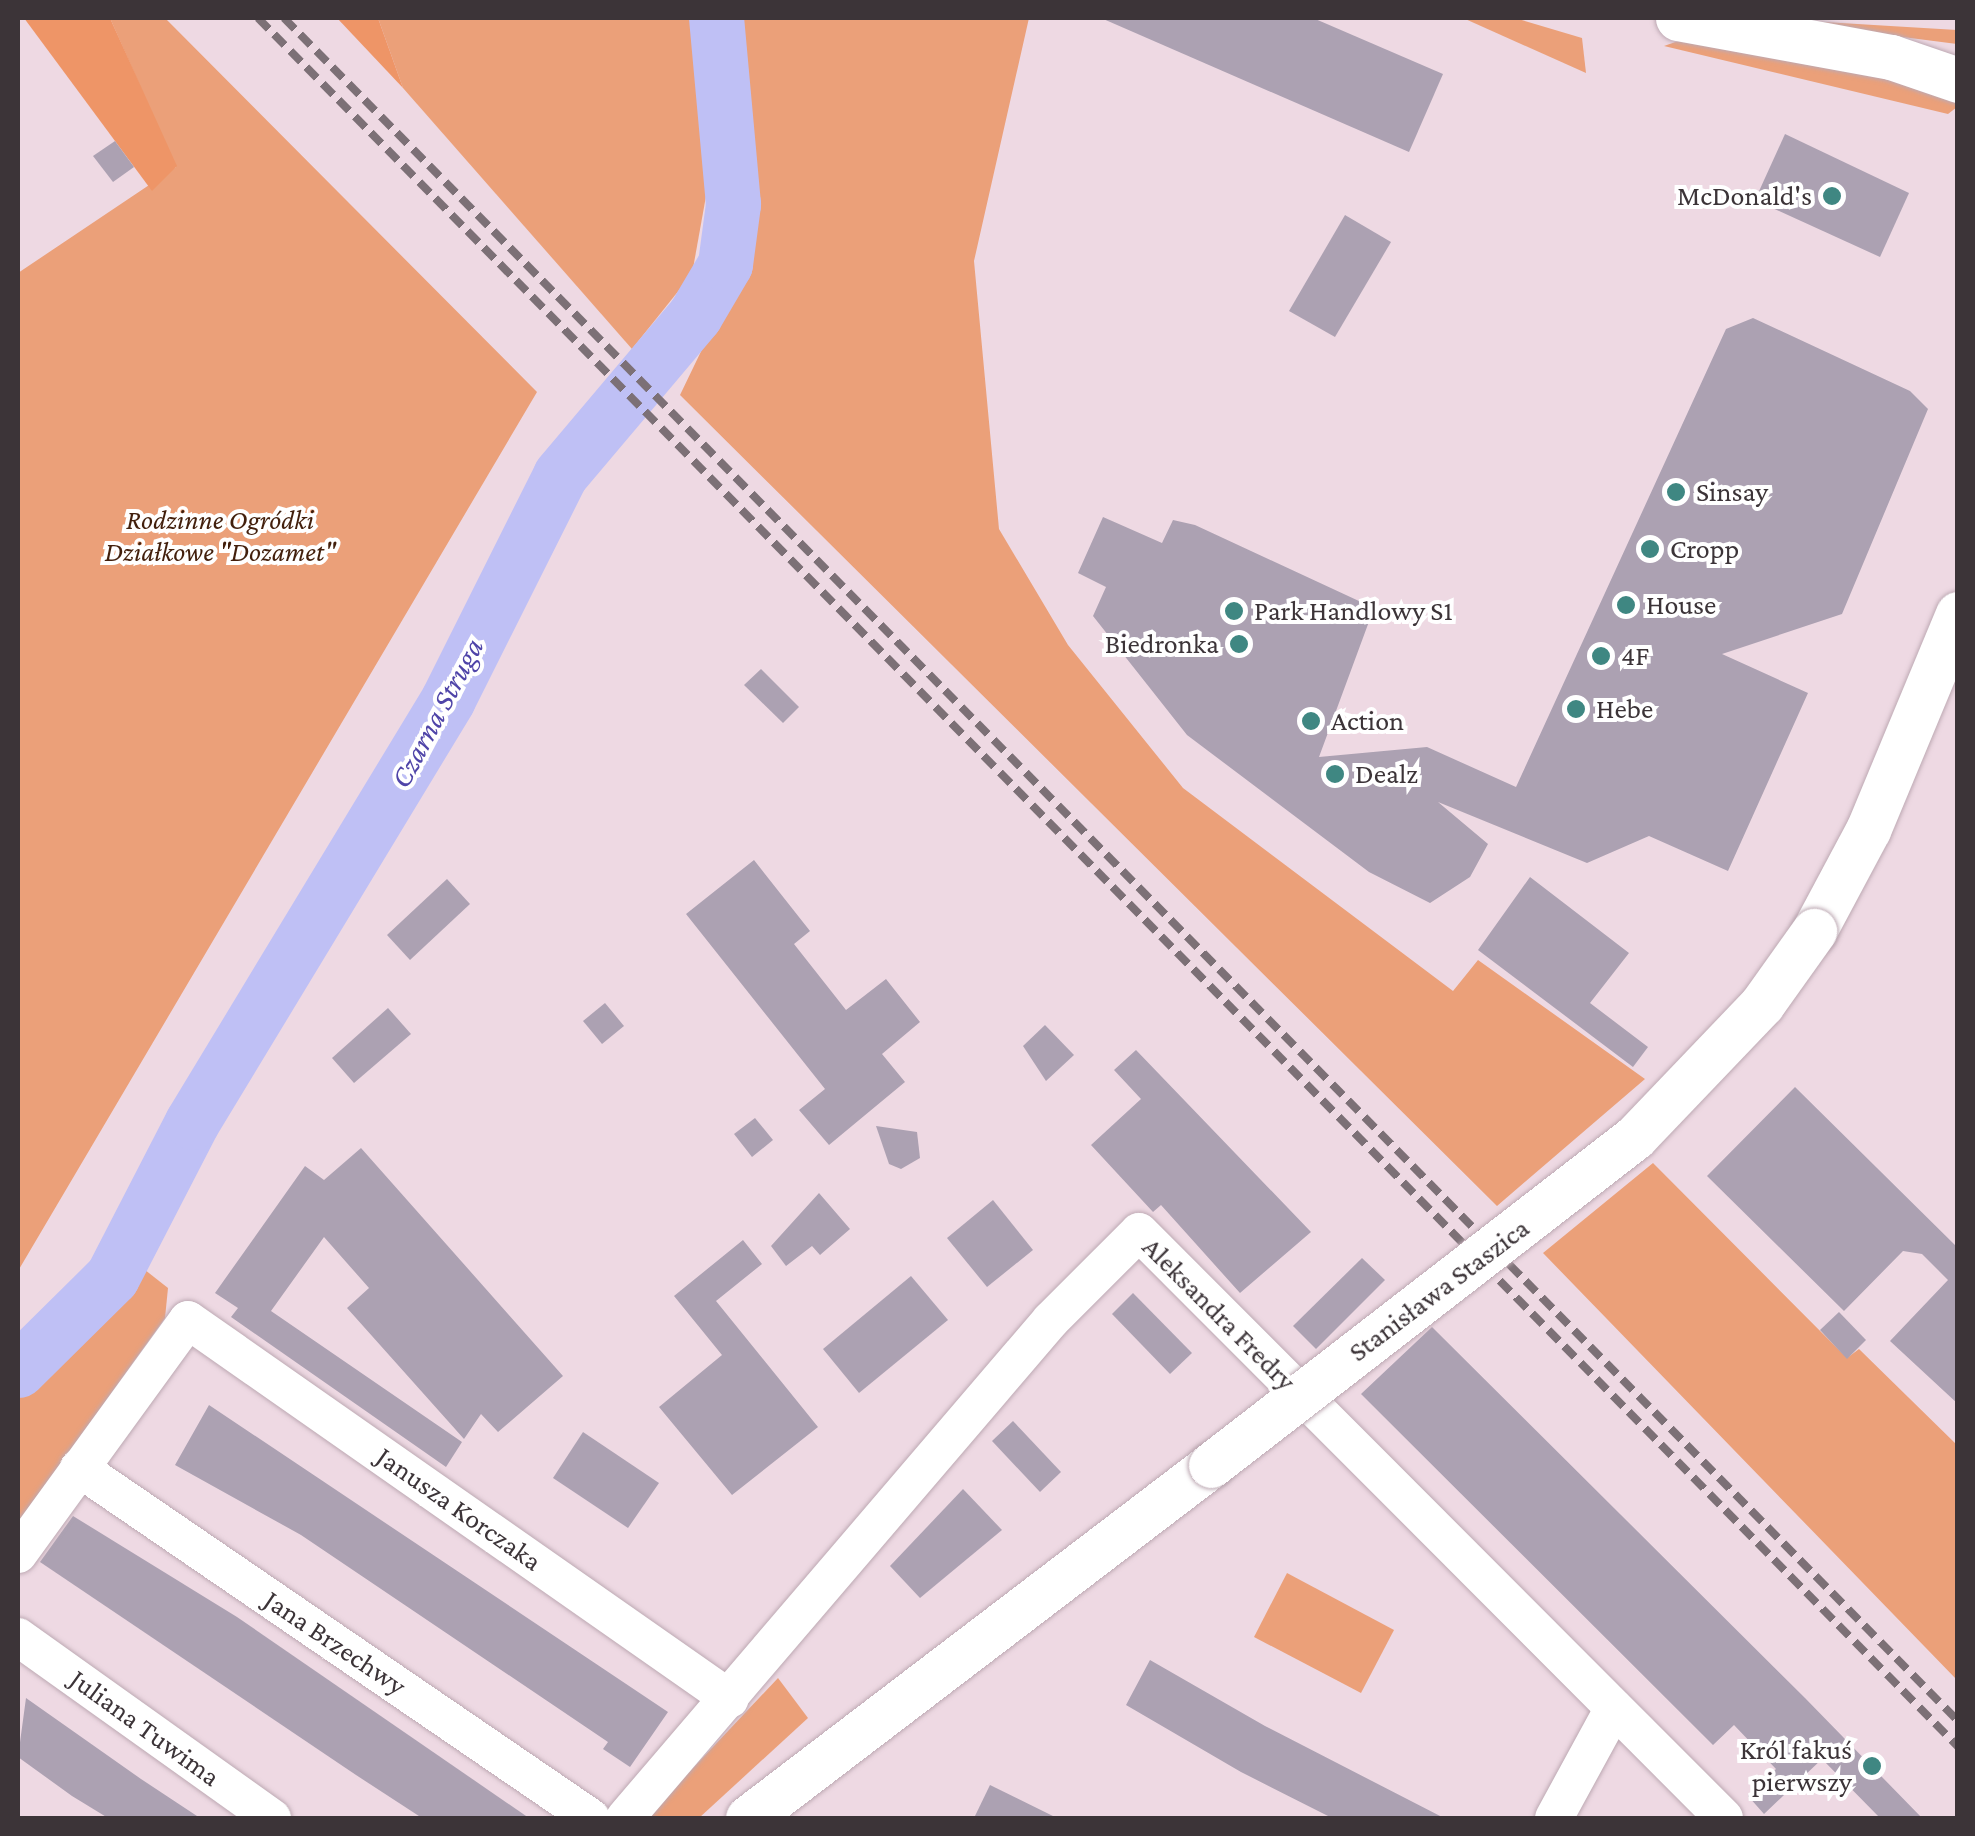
<!DOCTYPE html>
<meta charset="utf-8">
<style>
body{margin:0}
#map{position:relative;width:1975px;height:1836px;overflow:hidden;background:#eed9e3;font-family:"Crimson Pro",serif}
div>[style]{position:absolute}
.green>*{inset:0;background:#eba079}
.forest>*{inset:0;background:#ee9567}
.river>*{height:55px;margin:-27.5px;padding:0 27.5px;transform-origin:27.5px;border-radius:27.5px;background:#bfc0f5}
.building>*{inset:0;background:#aca1b2}
.roads{filter:drop-shadow(0 0 2px #bda9b3) drop-shadow(0 0 2px #bda9b3)}
.minor>*{height:38px;margin:-19px;padding:0 19px;transform-origin:19px;border-radius:19px;background:#fff}
.tertiary>*{height:45px;margin:-22.5px;padding:0 22.5px;transform-origin:22.5px;border-radius:22.5px;background:#fff}
.rail>*{height:8px;margin-top:-4px;transform-origin:0;background:repeating-linear-gradient(90deg,#7c7076 0 15px,transparent 0 23px)}
.bridges{filter:drop-shadow(0 0 2px #bda9b3) drop-shadow(0 0 2px #bda9b3)}
.tertiary-bridge>*{height:45px;margin:-22.5px;padding:0 22.5px;transform-origin:22.5px;border-radius:22.5px;background:#fff}
.dots>*{width:28px;height:28px;translate:-50% -50%;box-sizing:border-box;border:5px solid #fff;border-radius:50%}
span{translate:-50% -50%;white-space:nowrap;text-align:center;line-height:1.15;-webkit-text-stroke:8px #fff;paint-order:stroke}
.poi-label{font-size:28px;color:#3c3438}
.right{translate:-100% -50%;text-align:right}
.left{translate:0 -50%;text-align:left}
.park-label{font-size:28px;color:#421f0c;font-style:italic}
.street-label{font-size:28px;color:#3c3438}
.water-label{font-size:30px;color:#4f44a8;font-style:italic}
.frame{position:absolute;inset:0;border:20px solid #3c3438;pointer-events:none}
</style>
<div id="map">
<div class="green">
<i style="clip-path:polygon(110px 18px,165px 18px,537px 392px,18px 1271px,18px 273px,176px 167px)"></i>
<i style="clip-path:polygon(378px 18px,695px 18px,708px 185px,692px 274px,632px 349px,403px 88px)"></i>
<i style="clip-path:polygon(737px 18px,1029px 18px,974px 261px,999px 529px,1068px 645px,1183px 788px,1453px 991px,1478px 960px,1645px 1079px,1497px 1206px,680px 395px,748px 254px)"></i>
<i style="clip-path:polygon(1463px 18px,1515px 18px,1582px 38px,1586px 73px)"></i>
<i style="clip-path:polygon(1756px 18px,1957px 30px,1957px 44px,1762px 19px)"></i>
<i style="clip-path:polygon(1684px 39px,1957px 93px,1957px 107px,1948px 114px,1664px 46px)"></i>
<i style="clip-path:polygon(1653px 1163px,1847px 1358px,1859px 1349px,1957px 1445px,1957px 1680px,1543px 1253px)"></i>
<i style="clip-path:polygon(140px 1266px,168px 1288px,165px 1318px,18px 1523px,18px 1386px)"></i>
<i style="clip-path:polygon(1287px 1573px,1394px 1630px,1361px 1693px,1254px 1637px)"></i>
<i style="clip-path:polygon(778px 1678px,808px 1718px,699px 1818px,646px 1818px)"></i>
</div>
<div class="forest">
<i style="clip-path:polygon(24px 18px,110px 18px,177px 166px,152px 191px)"></i>
<i style="clip-path:polygon(337px 18px,378px 18px,403px 88px)"></i>
</div>
<div class="river">
<i style="left:18px;top:1370px;width:132px;rotate:-44.7deg"></i>
<i style="left:112px;top:1277px;width:174px;rotate:-62.7deg"></i>
<i style="left:192px;top:1122px;width:494px;rotate:-58.8deg"></i>
<i style="left:448px;top:699px;width:250px;rotate:-63.4deg"></i>
<i style="left:560px;top:475px;width:209px;rotate:-49.8deg"></i>
<i style="left:695px;top:315px;width:59px;rotate:-59.5deg"></i>
<i style="left:725px;top:264px;width:61px;rotate:-82.4deg"></i>
<i style="left:733px;top:204px;width:187px;rotate:-95.2deg"></i>
</div>
<div class="building">
<i style="clip-path:polygon(1101px 18px,1313px 18px,1443px 74px,1409px 152px)"></i>
<i style="clip-path:polygon(1785px 134px,1909px 193px,1880px 257px,1755px 200px)"></i>
<i style="clip-path:polygon(115px 141px,134px 167px,113px 182px,93px 156px)"></i>
<i style="clip-path:polygon(1345px 215px,1391px 242px,1335px 337px,1289px 311px)"></i>
<i style="clip-path:polygon(1753px 318px,1910px 391px,1928px 409px,1842px 614px,1722px 654px,1808px 693px,1728px 871px,1649px 836px,1587px 863px,1438px 802px,1488px 844px,1470px 877px,1430px 903px,1369px 872px,1187px 735px,1093px 616px,1106px 587px,1078px 573px,1103px 517px,1162px 543px,1173px 520px,1195px 525px,1374px 608px,1319px 757px,1427px 747px,1516px 787px,1726px 329px)"></i>
<i style="clip-path:polygon(761px 669px,799px 707px,783px 723px,744px 685px)"></i>
<i style="clip-path:polygon(754px 860px,810px 931px,794px 944px,846px 1010px,886px 979px,920px 1022px,882px 1054px,905px 1082px,829px 1145px,799px 1110px,825px 1089px,686px 914px)"></i>
<i style="clip-path:polygon(1530px 877px,1629px 953px,1590px 1003px,1648px 1047px,1633px 1067px,1478px 950px)"></i>
<i style="clip-path:polygon(447px 879px,470px 904px,410px 960px,387px 935px)"></i>
<i style="clip-path:polygon(605px 1003px,624px 1026px,602px 1044px,583px 1021px)"></i>
<i style="clip-path:polygon(388px 1008px,411px 1034px,354px 1083px,332px 1058px)"></i>
<i style="clip-path:polygon(1045px 1025px,1074px 1055px,1046px 1081px,1023px 1046px)"></i>
<i style="clip-path:polygon(1136px 1050px,1311px 1232px,1240px 1293px,1161px 1205px,1153px 1212px,1091px 1145px,1141px 1099px,1114px 1070px)"></i>
<i style="clip-path:polygon(1795px 1087px,1958px 1248px,1958px 1404px,1890px 1341px,1948px 1280px,1922px 1254px,1903px 1251px,1844px 1311px,1707px 1176px)"></i>
<i style="clip-path:polygon(755px 1118px,773px 1140px,752px 1157px,734px 1134px)"></i>
<i style="clip-path:polygon(876px 1126px,917px 1132px,920px 1158px,901px 1169px,889px 1164px)"></i>
<i style="clip-path:polygon(361px 1148px,563px 1376px,498px 1432px,481px 1414px,464px 1439px,347px 1308px,369px 1288px,324px 1237px,271px 1311px,462px 1442px,446px 1467px,231px 1317px,238px 1308px,215px 1293px,305px 1166px,324px 1180px)"></i>
<i style="clip-path:polygon(819px 1193px,850px 1229px,820px 1255px,812px 1246px,786px 1266px,771px 1246px)"></i>
<i style="clip-path:polygon(993px 1200px,1033px 1250px,987px 1287px,947px 1238px)"></i>
<i style="clip-path:polygon(743px 1240px,762px 1264px,716px 1301px,818px 1427px,732px 1495px,659px 1407px,722px 1355px,674px 1296px)"></i>
<i style="clip-path:polygon(1362px 1258px,1385px 1280px,1316px 1349px,1293px 1326px)"></i>
<i style="clip-path:polygon(911px 1276px,948px 1320px,859px 1393px,823px 1349px)"></i>
<i style="clip-path:polygon(1133px 1293px,1192px 1353px,1170px 1374px,1112px 1314px)"></i>
<i style="clip-path:polygon(1839px 1312px,1866px 1340px,1847px 1359px,1820px 1330px)"></i>
<i style="clip-path:polygon(1432px 1327px,1805px 1698px,1922px 1818px,1880px 1818px,1822px 1759px,1764px 1814px,1748px 1796px,1776px 1769px,1734px 1725px,1713px 1745px,1361px 1394px)"></i>
<i style="clip-path:polygon(209px 1405px,668px 1712px,630px 1767px,603px 1749px,608px 1742px,301px 1535px,175px 1465px)"></i>
<i style="clip-path:polygon(1013px 1421px,1061px 1472px,1040px 1492px,992px 1441px)"></i>
<i style="clip-path:polygon(583px 1432px,659px 1483px,628px 1528px,553px 1478px)"></i>
<i style="clip-path:polygon(963px 1489px,1002px 1530px,920px 1598px,890px 1566px)"></i>
<i style="clip-path:polygon(73px 1516px,237px 1617px,529px 1818px,422px 1818px,356px 1775px,40px 1562px)"></i>
<i style="clip-path:polygon(1150px 1660px,1265px 1726px,1444px 1818px,1332px 1818px,1241px 1772px,1126px 1705px)"></i>
<i style="clip-path:polygon(26px 1698px,141px 1779px,200px 1818px,108px 1818px,72px 1796px,18px 1757px)"></i>
<i style="clip-path:polygon(990px 1785px,1057px 1818px,974px 1818px)"></i>
</div>
<div class="roads">
<div class="minor">
<i style="left:79px;top:1468px;width:620px;rotate:34.36deg"></i>
<i style="left:18px;top:1554px;width:289px;rotate:-54deg"></i>
<i style="left:188px;top:1320px;width:661px;rotate:34.96deg"></i>
<i style="left:18px;top:1637px;width:312px;rotate:35.5deg"></i>
<i style="left:625px;top:1818px;width:655px;rotate:-49.46deg"></i>
<i style="left:1051px;top:1320px;width:124px;rotate:-45deg"></i>
<i style="left:1139px;top:1232px;width:828px;rotate:45.05deg"></i>
<i style="left:1554px;top:1818px;width:125px;rotate:-61.4deg"></i>
</div>
<div class="tertiary">
<i style="left:1678px;top:18px;width:217px;rotate:10.4deg"></i>
<i style="left:1891px;top:57px;width:71px;rotate:18.9deg"></i>
<i style="left:1814px;top:931px;width:115px;rotate:-61.9deg"></i>
<i style="left:1868px;top:830px;width:234px;rotate:-67.4deg"></i>
<i style="left:748px;top:1818px;width:582px;rotate:-37.32deg"></i>
</div>
</div>
<div class="rail">
<i style="left:258px;top:18px;width:2425px;rotate:45.48deg"></i>
<i style="left:284px;top:18px;width:2388px;rotate:45.49deg"></i>
</div>
<div class="bridges">
<div class="tertiary-bridge">
<i style="left:1211px;top:1465px;width:536px;rotate:-37.72deg"></i>
<i style="left:1635px;top:1137px;width:184px;rotate:-46.3deg"></i>
<i style="left:1762px;top:1004px;width:90px;rotate:-54.5deg"></i>
</div>
</div>
<div class="dots">
<i style="left:1832px;top:196px;background:#3f8782"></i>
<i style="left:1676px;top:492px;background:#3f8782"></i>
<i style="left:1650px;top:549px;background:#3f8782"></i>
<i style="left:1626px;top:605px;background:#3f8782"></i>
<i style="left:1234px;top:611px;background:#3f8782"></i>
<i style="left:1239px;top:644px;background:#3f8782"></i>
<i style="left:1601px;top:656px;background:#3f8782"></i>
<i style="left:1576px;top:709px;background:#3f8782"></i>
<i style="left:1311px;top:721px;background:#3f8782"></i>
<i style="left:1335px;top:774px;background:#3f8782"></i>
<i style="left:1872px;top:1766px;background:#3f8782"></i>
</div>
<div class="poi-label">
<span class="right" style="left:1812px;top:196px">McDonald's</span>
<span class="left" style="left:1696px;top:492px">Sinsay</span>
<span class="left" style="left:1670px;top:549px">Cropp</span>
<span class="left" style="left:1646px;top:605px">House</span>
<span class="left" style="left:1254px;top:611px">Park Handlowy S1</span>
<span class="right" style="left:1219px;top:644px">Biedronka</span>
<span class="left" style="left:1621px;top:656px">4F</span>
<span class="left" style="left:1596px;top:709px">Hebe</span>
<span class="left" style="left:1331px;top:721px">Action</span>
<span class="left" style="left:1355px;top:774px">Dealz</span>
<span class="right" style="left:1852px;top:1766px">Król fakuś<br>pierwszy</span>
</div>
<div class="park-label">
<span style="left:220px;top:536px">Rodzinne Ogródki<br>Działkowe "Dozamet"</span>
</div>
<div class="street-label">
<span style="left:1439px;top:1290px;rotate:-37deg">Stanisława Staszica</span>
<span style="left:1219px;top:1314px;rotate:45deg">Aleksandra Fredry</span>
<span style="left:459px;top:1509px;rotate:35deg">Janusza Korczaka</span>
<span style="left:335px;top:1643px;rotate:34deg">Jana Brzechwy</span>
<span style="left:145px;top:1728px;rotate:36deg">Juliana Tuwima</span>
</div>
<div class="water-label">
<span style="left:437px;top:713px;rotate:-62deg">Czarna Struga</span>
</div>
<div class="frame"></div>
</div>
